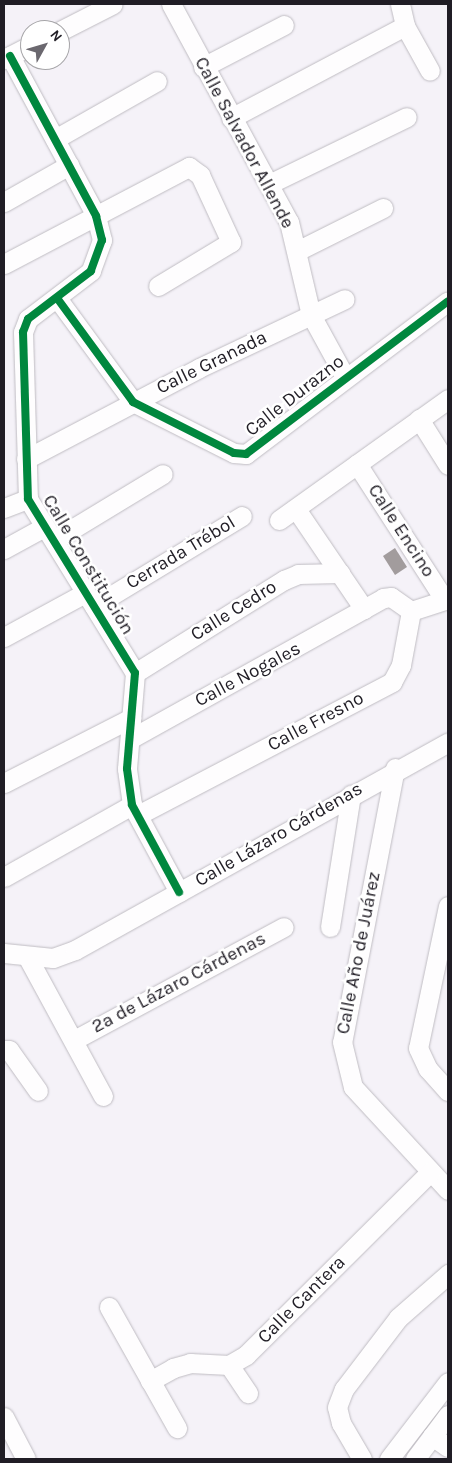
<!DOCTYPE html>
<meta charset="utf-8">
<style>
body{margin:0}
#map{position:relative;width:452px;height:1463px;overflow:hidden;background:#f5f2f8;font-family:Karla,sans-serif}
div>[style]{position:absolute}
.building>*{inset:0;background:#a29c9d}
.roads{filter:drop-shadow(0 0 1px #bfbcc2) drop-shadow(0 0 1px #bfbcc2)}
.minor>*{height:19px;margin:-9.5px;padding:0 9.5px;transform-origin:9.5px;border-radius:9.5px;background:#fefdfe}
.cycleway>*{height:8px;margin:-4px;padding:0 4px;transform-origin:4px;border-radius:4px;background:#00873e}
span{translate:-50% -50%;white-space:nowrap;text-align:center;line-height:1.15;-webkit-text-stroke:5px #fff;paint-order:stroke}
.street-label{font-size:19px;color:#201d25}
.frame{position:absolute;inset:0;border:5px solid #201d25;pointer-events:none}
.north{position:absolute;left:20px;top:20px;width:50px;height:50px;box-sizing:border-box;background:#fff;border:1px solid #a6a5a8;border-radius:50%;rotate:51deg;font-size:14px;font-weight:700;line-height:20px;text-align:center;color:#201d25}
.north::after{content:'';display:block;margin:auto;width:18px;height:22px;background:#6b686f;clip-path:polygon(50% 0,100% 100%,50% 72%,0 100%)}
</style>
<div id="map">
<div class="building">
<i style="clip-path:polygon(395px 548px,407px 567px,395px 575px,383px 556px)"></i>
</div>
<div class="roads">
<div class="minor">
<i style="left:171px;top:4px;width:248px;rotate:61.6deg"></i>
<i style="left:289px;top:222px;width:96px;rotate:76.7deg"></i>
<i style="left:311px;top:315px;width:71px;rotate:61.3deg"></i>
<i style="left:400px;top:4px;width:23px;rotate:77deg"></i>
<i style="left:405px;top:26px;width:51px;rotate:60.9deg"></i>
<i style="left:60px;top:31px;width:59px;rotate:-27deg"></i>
<i style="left:10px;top:56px;width:182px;rotate:61.7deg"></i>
<i style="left:96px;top:216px;width:25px;rotate:76deg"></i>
<i style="left:102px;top:240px;width:33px;rotate:110deg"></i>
<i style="left:91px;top:271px;width:79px;rotate:142.7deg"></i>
<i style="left:28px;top:319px;width:14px;rotate:111deg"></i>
<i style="left:23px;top:332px;width:167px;rotate:88.3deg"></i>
<i style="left:28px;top:499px;width:204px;rotate:58.4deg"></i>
<i style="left:135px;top:673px;width:96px;rotate:94.8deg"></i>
<i style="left:127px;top:769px;width:36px;rotate:82deg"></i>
<i style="left:132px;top:805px;width:99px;rotate:61.6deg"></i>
<i style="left:4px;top:59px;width:29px;rotate:-27deg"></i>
<i style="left:203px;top:67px;width:91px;rotate:-27.4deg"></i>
<i style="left:231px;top:118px;width:197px;rotate:-27.9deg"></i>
<i style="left:55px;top:139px;width:117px;rotate:-29.6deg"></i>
<i style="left:269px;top:184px;width:153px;rotate:-25.9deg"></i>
<i style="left:4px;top:202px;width:75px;rotate:-29.6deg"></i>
<i style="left:299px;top:250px;width:94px;rotate:-26.6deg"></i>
<i style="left:4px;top:264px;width:209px;rotate:-27.7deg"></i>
<i style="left:189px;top:167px;width:14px;rotate:36deg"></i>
<i style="left:200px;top:175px;width:74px;rotate:65.2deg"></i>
<i style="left:231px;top:242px;width:85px;rotate:148.9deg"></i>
<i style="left:57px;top:298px;width:129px;rotate:53.8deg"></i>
<i style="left:133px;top:402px;width:113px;rotate:26.8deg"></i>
<i style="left:234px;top:453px;width:12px;rotate:5deg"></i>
<i style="left:246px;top:454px;width:253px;rotate:-37.1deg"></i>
<i style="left:419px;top:419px;width:54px;rotate:57.8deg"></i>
<i style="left:26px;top:459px;width:195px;rotate:-27.7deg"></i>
<i style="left:199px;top:368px;width:161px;rotate:-25.3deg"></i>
<i style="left:357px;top:464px;width:161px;rotate:57.2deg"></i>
<i style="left:4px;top:508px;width:26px;rotate:-21deg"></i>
<i style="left:296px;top:509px;width:121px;rotate:55.8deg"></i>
<i style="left:279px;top:520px;width:208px;rotate:-35.6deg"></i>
<i style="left:54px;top:540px;width:127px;rotate:-31.2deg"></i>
<i style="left:4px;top:549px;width:46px;rotate:-28.8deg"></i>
<i style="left:94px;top:606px;width:173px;rotate:-31.3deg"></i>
<i style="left:4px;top:637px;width:92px;rotate:-28.5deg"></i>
<i style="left:135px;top:673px;width:176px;rotate:-32deg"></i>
<i style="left:284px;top:580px;width:15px;rotate:-23deg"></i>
<i style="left:298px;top:574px;width:42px;rotate:-1.4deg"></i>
<i style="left:130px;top:739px;width:290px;rotate:-29.1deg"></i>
<i style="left:383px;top:598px;width:8px;rotate:-7deg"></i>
<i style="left:391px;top:597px;width:24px;rotate:35deg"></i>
<i style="left:395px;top:768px;width:279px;rotate:100.9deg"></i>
<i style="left:342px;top:1042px;width:46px;rotate:76.3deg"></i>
<i style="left:353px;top:1087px;width:140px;rotate:47.3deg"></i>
<i style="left:4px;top:783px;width:143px;rotate:-27.1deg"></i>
<i style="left:138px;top:815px;width:287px;rotate:-27.6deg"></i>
<i style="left:392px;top:682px;width:19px;rotate:-62deg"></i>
<i style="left:401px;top:665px;width:55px;rotate:-79.5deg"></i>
<i style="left:411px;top:611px;width:39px;rotate:-18deg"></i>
<i style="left:4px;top:877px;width:147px;rotate:-29.4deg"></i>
<i style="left:448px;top:906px;width:145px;rotate:101.9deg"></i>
<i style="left:418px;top:1048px;width:23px;rotate:65deg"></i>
<i style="left:428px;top:1069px;width:30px;rotate:48deg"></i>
<i style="left:330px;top:927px;width:134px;rotate:-81deg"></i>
<i style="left:4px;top:953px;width:49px;rotate:5.8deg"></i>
<i style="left:53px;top:958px;width:23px;rotate:-20deg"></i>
<i style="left:75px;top:950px;width:427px;rotate:-29.1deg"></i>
<i style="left:28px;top:958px;width:157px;rotate:61.5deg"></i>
<i style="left:74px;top:1040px;width:238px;rotate:-28.3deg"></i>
<i style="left:4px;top:1050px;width:5px"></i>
<i style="left:9px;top:1050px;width:50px;rotate:54.7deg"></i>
<i style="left:109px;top:1307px;width:139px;rotate:60.7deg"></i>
<i style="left:229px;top:1365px;width:34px;rotate:56deg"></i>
<i style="left:150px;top:1381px;width:26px;rotate:-29deg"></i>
<i style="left:173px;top:1368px;width:18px;rotate:-16deg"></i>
<i style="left:190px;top:1363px;width:39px;rotate:3deg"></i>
<i style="left:229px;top:1365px;width:20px;rotate:-30deg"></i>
<i style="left:246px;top:1355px;width:260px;rotate:-44.8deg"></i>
<i style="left:4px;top:1417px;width:47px;rotate:62.4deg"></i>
<i style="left:432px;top:1436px;width:19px;rotate:35deg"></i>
<i style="left:362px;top:1459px;width:42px;rotate:-120.3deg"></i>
<i style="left:341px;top:1423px;width:16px;rotate:-104deg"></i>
<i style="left:337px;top:1407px;width:19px;rotate:-69deg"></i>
<i style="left:344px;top:1389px;width:89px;rotate:-52.7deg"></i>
<i style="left:398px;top:1318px;width:67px;rotate:-41.3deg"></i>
<i style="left:389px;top:1459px;width:97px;rotate:-52.5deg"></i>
<i style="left:415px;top:1459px;width:55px;rotate:-53.1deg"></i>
</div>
</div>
<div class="cycleway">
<i style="left:10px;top:56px;width:182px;rotate:61.7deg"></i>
<i style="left:96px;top:216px;width:25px;rotate:76deg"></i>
<i style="left:102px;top:240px;width:33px;rotate:110deg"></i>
<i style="left:91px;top:271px;width:79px;rotate:142.7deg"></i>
<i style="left:28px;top:319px;width:14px;rotate:111deg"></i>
<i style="left:23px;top:332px;width:167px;rotate:88.3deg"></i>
<i style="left:28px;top:499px;width:204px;rotate:58.4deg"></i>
<i style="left:135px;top:673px;width:96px;rotate:94.8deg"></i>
<i style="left:127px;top:769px;width:36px;rotate:82deg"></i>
<i style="left:132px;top:805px;width:99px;rotate:61.6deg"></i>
<i style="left:57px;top:298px;width:129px;rotate:53.8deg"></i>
<i style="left:133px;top:402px;width:113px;rotate:26.8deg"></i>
<i style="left:234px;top:453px;width:12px;rotate:5deg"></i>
<i style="left:246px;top:454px;width:253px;rotate:-37.1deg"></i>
</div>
<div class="street-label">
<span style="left:244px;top:143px;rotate:62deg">Calle Salvador Allende</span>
<span style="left:212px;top:363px;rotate:-26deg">Calle Granada</span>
<span style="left:295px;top:396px;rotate:-38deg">Calle Durazno</span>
<span style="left:401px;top:531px;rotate:57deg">Calle Encino</span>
<span style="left:181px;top:553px;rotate:-31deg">Cerrada Trébol</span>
<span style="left:88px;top:565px;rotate:59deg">Calle Constitución</span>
<span style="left:234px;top:611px;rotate:-32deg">Calle Cedro</span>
<span style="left:248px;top:675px;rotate:-28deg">Calle Nogales</span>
<span style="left:316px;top:722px;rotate:-28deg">Calle Fresno</span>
<span style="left:279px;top:835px;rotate:-30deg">Calle Lázaro Cárdenas</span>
<span style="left:359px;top:953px;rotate:-79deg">Calle Año de Juárez</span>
<span style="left:179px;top:983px;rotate:-28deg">2ª de Lázaro Cárdenas</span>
<span style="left:302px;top:1300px;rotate:-45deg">Calle Cantera</span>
</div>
<div class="frame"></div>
<div class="north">N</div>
</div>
